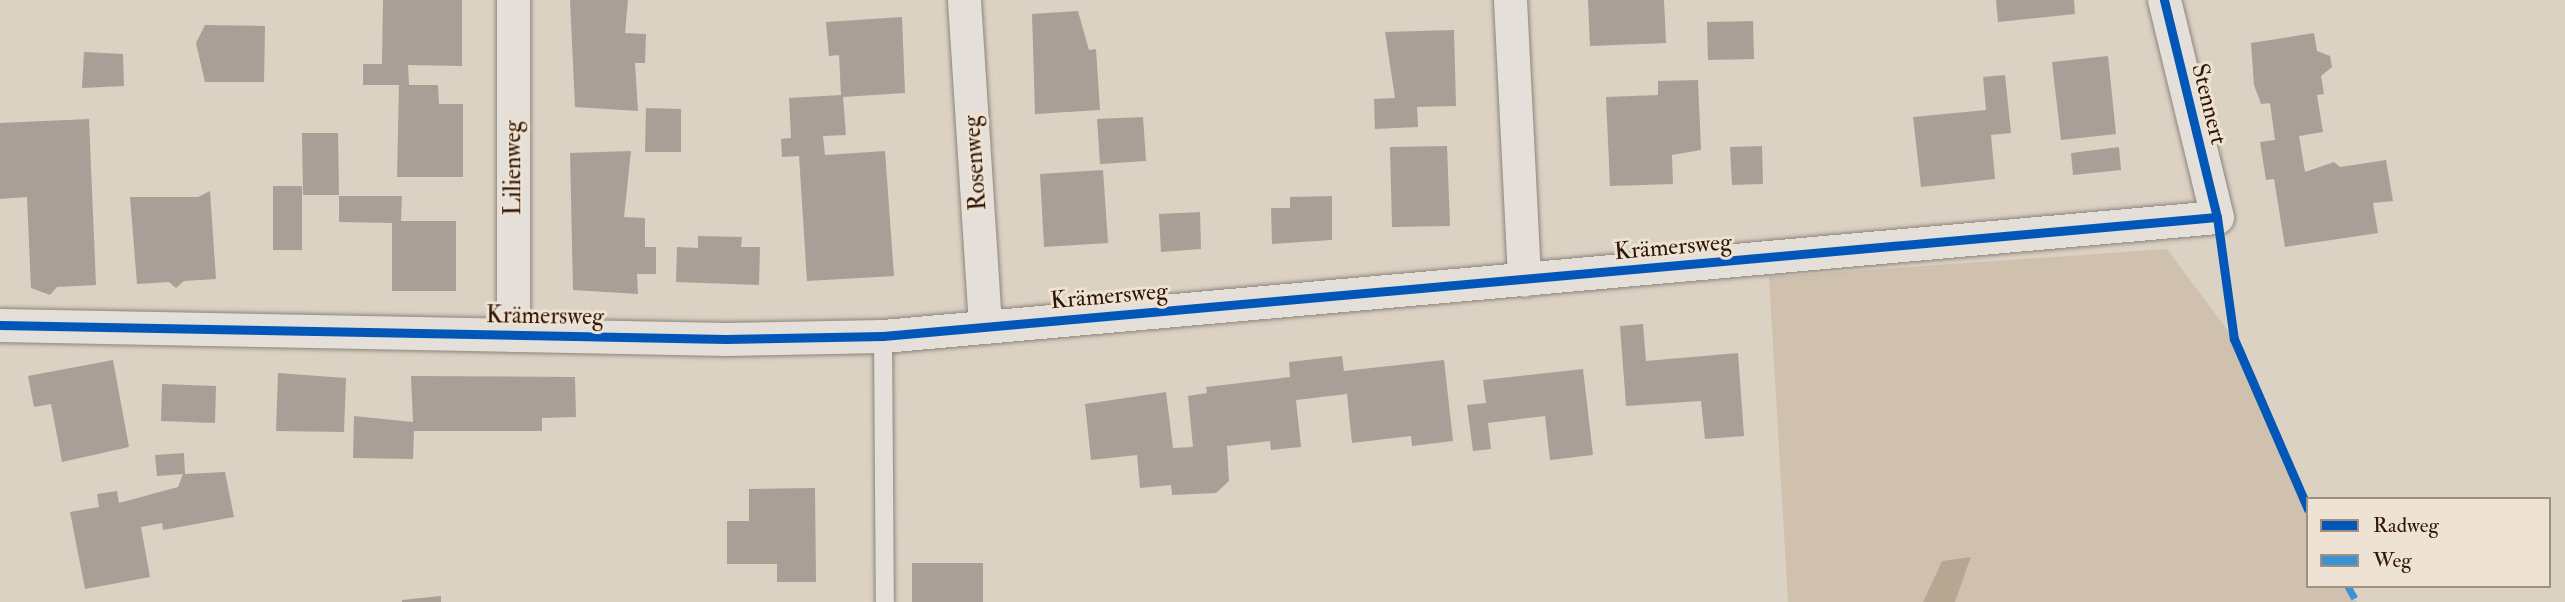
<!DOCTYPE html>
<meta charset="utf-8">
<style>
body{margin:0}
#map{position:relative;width:2565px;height:602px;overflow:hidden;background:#dbd2c4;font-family:"IM FELL Double Pica",serif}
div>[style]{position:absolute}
.green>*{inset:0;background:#cfc1ae}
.water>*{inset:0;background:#b6a692}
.building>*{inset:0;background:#a8a096}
.roads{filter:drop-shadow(0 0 2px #8d857b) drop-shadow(0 0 2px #8d857b)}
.service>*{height:18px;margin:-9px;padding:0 9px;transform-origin:9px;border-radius:9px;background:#e4dfd8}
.minor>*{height:33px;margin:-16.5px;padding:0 16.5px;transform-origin:16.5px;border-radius:16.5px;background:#e4dfd8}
.quiet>*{height:7px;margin-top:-3.5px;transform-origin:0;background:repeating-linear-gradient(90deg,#3d93d1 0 14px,transparent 0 21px)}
.cycleway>*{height:9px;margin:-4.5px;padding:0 4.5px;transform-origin:4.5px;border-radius:4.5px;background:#0057b8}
span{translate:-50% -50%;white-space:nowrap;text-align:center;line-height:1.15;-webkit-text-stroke:6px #ede2d3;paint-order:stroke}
.street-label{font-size:24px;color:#2f1604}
.legend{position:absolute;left:2306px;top:497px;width:245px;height:91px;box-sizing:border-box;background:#ede2d3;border:2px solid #a19080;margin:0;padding:9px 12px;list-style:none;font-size:21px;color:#2f1604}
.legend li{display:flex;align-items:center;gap:14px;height:35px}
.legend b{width:35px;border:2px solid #a19080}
</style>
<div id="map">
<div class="green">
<i style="clip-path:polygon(2167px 249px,2234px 339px,2308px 509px,2308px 586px,2348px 586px,2357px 602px,1955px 602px,1971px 558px,1942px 561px,1923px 602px,1788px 602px,1769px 277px)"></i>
</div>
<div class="water">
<i style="clip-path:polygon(1971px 557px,1955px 602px,1923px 602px,1942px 561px)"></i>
</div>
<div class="building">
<i style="clip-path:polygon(383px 0,462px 0,462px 66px,408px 65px,409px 85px,438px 85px,439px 104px,463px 104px,463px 177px,397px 177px,399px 85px,363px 85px,363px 64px,382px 64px)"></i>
<i style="clip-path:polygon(570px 0,628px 0,625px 33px,646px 34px,645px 63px,635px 63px,638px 111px,575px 107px)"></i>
<i style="clip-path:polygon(1588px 0,1664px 0,1666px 43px,1590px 46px)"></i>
<i style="clip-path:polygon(1996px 0,2074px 0,2075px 14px,1998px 22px)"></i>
<i style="clip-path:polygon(1078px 11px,1089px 50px,1096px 49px,1100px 110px,1035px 114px,1032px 14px)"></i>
<i style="clip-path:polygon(902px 17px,905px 93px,843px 97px,846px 135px,823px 136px,825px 155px,885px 151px,894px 276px,807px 281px,799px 156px,782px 157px,781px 139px,791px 138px,789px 98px,841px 95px,839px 55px,829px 56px,826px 22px)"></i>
<i style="clip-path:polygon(1753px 21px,1754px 59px,1708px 60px,1707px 22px)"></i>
<i style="clip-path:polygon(205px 25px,265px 26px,264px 82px,205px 82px,196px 43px)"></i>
<i style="clip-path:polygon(1454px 30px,1456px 106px,1417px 107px,1418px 127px,1375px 129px,1374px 99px,1395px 98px,1385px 32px)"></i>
<i style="clip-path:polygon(2314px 33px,2317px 51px,2330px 56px,2332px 67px,2321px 76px,2324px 94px,2317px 95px,2323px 132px,2299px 136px,2305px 172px,2334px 162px,2340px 167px,2386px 160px,2393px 201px,2373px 203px,2378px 233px,2285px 247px,2274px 179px,2266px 180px,2260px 142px,2275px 140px,2270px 103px,2261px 104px,2254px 85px,2251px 43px)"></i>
<i style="clip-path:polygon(84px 52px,123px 54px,124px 86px,82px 88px)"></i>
<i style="clip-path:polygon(2108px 56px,2116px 134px,2061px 140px,2052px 62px)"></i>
<i style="clip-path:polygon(2005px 75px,2011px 133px,1991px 135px,1995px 179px,1921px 187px,1913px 117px,1986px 110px,1983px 77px)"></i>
<i style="clip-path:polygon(1698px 80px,1701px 150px,1672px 155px,1673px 184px,1610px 186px,1606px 97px,1658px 95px,1658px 81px)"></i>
<i style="clip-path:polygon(646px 108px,681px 109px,681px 152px,645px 152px)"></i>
<i style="clip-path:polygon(1143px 117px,1146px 161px,1100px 164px,1097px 119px)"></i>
<i style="clip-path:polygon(89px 119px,96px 285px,57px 287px,50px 295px,31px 288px,27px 197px,0 199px,0 123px)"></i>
<i style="clip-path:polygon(302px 133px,338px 133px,339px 195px,303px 195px)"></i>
<i style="clip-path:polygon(1447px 146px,1450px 226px,1392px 227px,1390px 147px)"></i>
<i style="clip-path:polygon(1762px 146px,1763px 184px,1732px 185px,1730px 147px)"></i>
<i style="clip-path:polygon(2119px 147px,2121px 170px,2073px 175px,2071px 153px)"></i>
<i style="clip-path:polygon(631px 151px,624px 217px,645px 218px,645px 247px,656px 247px,656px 274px,637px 274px,638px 294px,573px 290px,570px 153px)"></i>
<i style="clip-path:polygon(1103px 170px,1108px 243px,1044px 247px,1040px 174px)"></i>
<i style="clip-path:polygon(273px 186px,302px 186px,302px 250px,273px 250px)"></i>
<i style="clip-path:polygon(210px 191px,216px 279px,184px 281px,176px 288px,169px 282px,137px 284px,130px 197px,198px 197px)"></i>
<i style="clip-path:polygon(339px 196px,402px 196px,401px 221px,456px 221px,456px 291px,392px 291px,392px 223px,339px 222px)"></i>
<i style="clip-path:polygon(1332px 196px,1332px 240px,1272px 244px,1271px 208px,1290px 208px,1290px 197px)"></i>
<i style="clip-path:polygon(1200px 212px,1201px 249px,1161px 252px,1159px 214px)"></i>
<i style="clip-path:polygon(698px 236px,742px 237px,741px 247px,760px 247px,759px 285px,676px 282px,677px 247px,698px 248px)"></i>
<i style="clip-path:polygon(1643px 324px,1646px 361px,1738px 353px,1744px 436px,1705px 439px,1701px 401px,1626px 406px,1620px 326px)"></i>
<i style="clip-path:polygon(1342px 356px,1344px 371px,1444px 360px,1453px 441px,1412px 446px,1411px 436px,1352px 443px,1347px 394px,1296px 400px,1301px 447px,1271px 450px,1270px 441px,1227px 446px,1229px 481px,1216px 493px,1172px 495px,1171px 485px,1140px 488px,1137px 455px,1091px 460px,1085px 404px,1166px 392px,1173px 448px,1193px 447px,1188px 396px,1207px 393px,1206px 387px,1290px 377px,1289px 362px)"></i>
<i style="clip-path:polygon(113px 360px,129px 447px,62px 462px,51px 404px,34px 407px,28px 376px)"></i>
<i style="clip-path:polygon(1583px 369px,1593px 455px,1550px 460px,1545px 416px,1488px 423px,1491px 449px,1473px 451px,1467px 405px,1486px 403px,1483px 380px)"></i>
<i style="clip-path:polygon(278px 373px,346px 378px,344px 432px,276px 431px)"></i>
<i style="clip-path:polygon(411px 376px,575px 377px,576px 417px,542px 418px,542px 431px,414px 431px,413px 459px,353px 458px,354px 416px,413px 422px)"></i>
<i style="clip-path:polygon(162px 384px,216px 386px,215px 423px,161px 421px)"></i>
<i style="clip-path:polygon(184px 453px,185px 474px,225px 472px,234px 517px,163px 530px,162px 523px,141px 527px,150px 577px,85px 589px,70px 512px,99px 507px,97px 494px,117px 491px,119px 503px,178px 487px,183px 474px,157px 476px,155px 455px)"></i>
<i style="clip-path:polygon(815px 488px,816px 582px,777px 582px,777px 564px,727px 564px,727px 521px,749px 521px,749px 489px)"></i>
<i style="clip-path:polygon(912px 563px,983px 563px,983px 602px,912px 602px)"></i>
<i style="clip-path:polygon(441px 596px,441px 602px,402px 602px,402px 600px)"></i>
</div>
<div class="roads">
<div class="service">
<i style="left:883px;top:336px;width:266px;rotate:89.6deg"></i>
</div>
<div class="minor">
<i style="left:964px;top:0;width:327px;rotate:86.3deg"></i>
<i style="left:1510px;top:0;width:280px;rotate:87.1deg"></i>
<i style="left:0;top:325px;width:726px;rotate:1.1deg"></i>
<i style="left:726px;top:339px;width:157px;rotate:-1.1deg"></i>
<i style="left:883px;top:336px;width:1339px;rotate:-5.1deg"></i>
<i style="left:2217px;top:217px;width:223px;rotate:-103.7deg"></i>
<i style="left:513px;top:335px;width:335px;rotate:-90deg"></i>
</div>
</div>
<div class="quiet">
<i style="left:2348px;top:586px;width:18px;rotate:61deg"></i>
</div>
<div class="cycleway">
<i style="left:2164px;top:0;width:223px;rotate:76.3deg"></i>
<i style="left:2217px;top:217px;width:123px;rotate:82.1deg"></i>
<i style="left:2234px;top:339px;width:185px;rotate:66.5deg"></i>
<i style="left:0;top:325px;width:726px;rotate:1.1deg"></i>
<i style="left:726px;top:339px;width:157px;rotate:-1.1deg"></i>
<i style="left:883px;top:336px;width:1339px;rotate:-5.1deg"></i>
</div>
<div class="street-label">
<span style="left:2209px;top:104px;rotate:76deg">Stennert</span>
<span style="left:975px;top:163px;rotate:-94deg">Rosenweg</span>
<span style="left:513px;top:168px;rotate:-90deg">Lilienweg</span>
<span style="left:1673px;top:247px;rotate:-5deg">Krämersweg</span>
<span style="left:1109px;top:296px;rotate:-5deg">Krämersweg</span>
<span style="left:545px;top:316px;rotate:1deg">Krämersweg</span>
</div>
<ul class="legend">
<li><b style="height:9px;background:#0057b8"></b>Radweg</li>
<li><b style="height:9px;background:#3d93d1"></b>Weg</li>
</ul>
</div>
